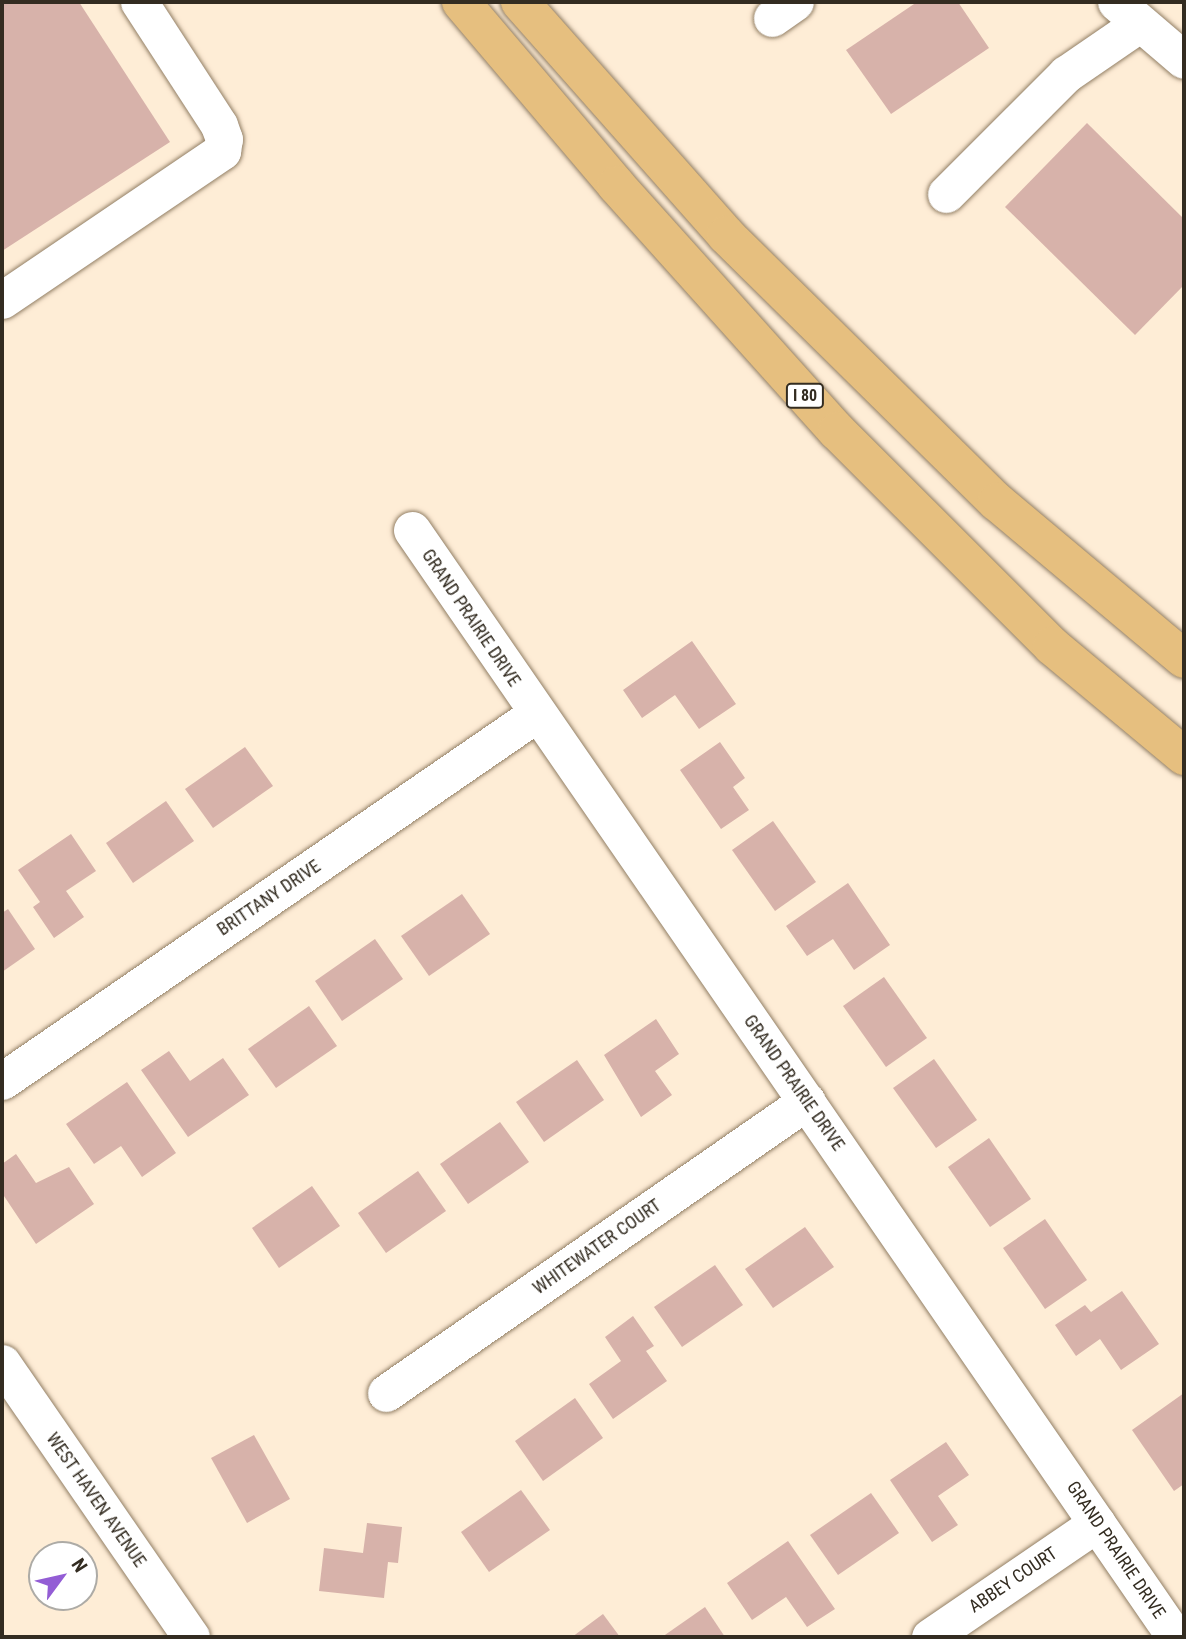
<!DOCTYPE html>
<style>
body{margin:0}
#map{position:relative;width:1186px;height:1639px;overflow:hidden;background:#feedd6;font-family:"Roboto Condensed",sans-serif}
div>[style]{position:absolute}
.building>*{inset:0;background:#d7b2aa}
.roads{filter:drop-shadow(0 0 2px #927f65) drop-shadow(0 0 2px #927f65)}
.minor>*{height:37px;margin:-18.5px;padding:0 18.5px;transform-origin:18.5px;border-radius:18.5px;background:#fff}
.highway>*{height:38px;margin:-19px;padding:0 19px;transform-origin:19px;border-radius:19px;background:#e6bf7f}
span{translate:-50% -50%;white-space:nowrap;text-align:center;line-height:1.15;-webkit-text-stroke:6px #fff;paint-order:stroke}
.shield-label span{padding:2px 5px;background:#fff;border:2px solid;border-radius:5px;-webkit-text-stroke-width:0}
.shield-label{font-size:16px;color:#332c21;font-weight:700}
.street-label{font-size:18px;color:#332c21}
.frame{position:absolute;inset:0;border:4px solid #332c21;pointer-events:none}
.north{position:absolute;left:28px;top:1541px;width:70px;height:70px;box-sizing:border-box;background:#fff;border:2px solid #adaba6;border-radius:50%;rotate:57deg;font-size:19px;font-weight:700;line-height:28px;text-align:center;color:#332c21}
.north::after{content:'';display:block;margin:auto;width:24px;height:32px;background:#935dd5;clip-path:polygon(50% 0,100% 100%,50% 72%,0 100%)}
</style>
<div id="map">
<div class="building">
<i style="clip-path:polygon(2px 2px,79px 2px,170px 142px,2px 251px)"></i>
<i style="clip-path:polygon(917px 2px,958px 2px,989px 48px,891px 114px,846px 50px)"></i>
<i style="clip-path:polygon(1087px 123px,1184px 219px,1184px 285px,1135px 335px,1005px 207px)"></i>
<i style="clip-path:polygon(692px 641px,736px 704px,699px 729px,675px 695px,642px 718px,623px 690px)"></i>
<i style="clip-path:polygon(720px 742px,745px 778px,733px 787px,749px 810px,721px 829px,680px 770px)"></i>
<i style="clip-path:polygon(245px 747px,273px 786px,213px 828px,185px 789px)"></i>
<i style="clip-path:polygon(166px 801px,194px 841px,133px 883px,106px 843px)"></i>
<i style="clip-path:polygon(773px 821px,816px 882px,775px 911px,732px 850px)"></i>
<i style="clip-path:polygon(71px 834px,96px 871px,66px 891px,84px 917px,54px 938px,33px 907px,40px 902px,18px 870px)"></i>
<i style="clip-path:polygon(848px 883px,890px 945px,854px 970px,833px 939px,807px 956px,786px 926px)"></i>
<i style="clip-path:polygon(462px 894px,490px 934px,429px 976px,401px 936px)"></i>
<i style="clip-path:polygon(8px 909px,35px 949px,2px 972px,2px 913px)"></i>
<i style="clip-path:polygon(375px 939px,403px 979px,342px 1021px,315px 981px)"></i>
<i style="clip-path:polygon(884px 977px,927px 1038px,886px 1067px,843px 1006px)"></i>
<i style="clip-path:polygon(309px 1006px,337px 1046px,276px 1088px,248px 1049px)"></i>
<i style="clip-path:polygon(656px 1019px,679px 1054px,655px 1071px,672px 1095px,641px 1117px,604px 1055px)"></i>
<i style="clip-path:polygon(169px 1051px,190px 1081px,223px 1058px,249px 1095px,188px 1137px,141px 1070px)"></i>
<i style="clip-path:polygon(934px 1059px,977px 1120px,936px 1148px,893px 1088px)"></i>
<i style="clip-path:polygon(577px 1060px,604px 1100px,544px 1142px,516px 1102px)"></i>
<i style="clip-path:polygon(127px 1082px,176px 1153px,142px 1177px,121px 1146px,94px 1164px,66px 1124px)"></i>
<i style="clip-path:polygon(500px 1122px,529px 1162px,468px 1204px,440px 1164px)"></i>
<i style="clip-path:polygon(989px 1138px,1031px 1199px,990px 1227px,948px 1167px)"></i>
<i style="clip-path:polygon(16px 1154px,36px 1183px,69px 1167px,94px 1204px,36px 1244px,2px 1193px,2px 1164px)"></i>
<i style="clip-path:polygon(418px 1171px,446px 1211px,386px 1253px,358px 1213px)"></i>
<i style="clip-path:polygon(312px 1186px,340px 1226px,279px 1268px,252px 1228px)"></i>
<i style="clip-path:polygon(1045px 1219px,1087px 1280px,1045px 1309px,1003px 1248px)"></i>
<i style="clip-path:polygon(805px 1227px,834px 1267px,773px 1308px,745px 1269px)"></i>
<i style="clip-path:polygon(715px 1265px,743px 1305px,682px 1347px,654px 1307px)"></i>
<i style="clip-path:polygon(1122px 1291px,1159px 1344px,1121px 1370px,1100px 1339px,1076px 1356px,1055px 1325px,1085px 1305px,1091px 1312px)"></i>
<i style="clip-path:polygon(633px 1316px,654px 1346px,646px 1351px,667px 1381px,613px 1419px,589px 1384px,621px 1361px,605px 1337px)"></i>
<i style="clip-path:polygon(1184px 1393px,1184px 1484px,1174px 1491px,1132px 1430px)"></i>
<i style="clip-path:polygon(575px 1398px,603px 1438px,543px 1481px,515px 1441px)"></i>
<i style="clip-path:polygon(254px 1435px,290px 1499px,247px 1523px,211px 1458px)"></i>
<i style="clip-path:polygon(946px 1442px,969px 1475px,938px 1496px,958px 1525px,932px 1542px,890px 1480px)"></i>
<i style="clip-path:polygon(521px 1490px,550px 1530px,489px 1572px,461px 1532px)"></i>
<i style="clip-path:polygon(871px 1493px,899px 1533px,838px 1575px,810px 1535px)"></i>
<i style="clip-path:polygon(367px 1523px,402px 1527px,398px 1563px,388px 1562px,384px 1598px,319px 1591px,324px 1548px,363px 1553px)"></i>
<i style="clip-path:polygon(788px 1541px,835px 1609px,807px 1627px,786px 1597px,752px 1620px,727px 1583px)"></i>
<i style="clip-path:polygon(705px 1607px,725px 1637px,662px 1637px)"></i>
<i style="clip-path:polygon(603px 1614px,620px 1637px,572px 1637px)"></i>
</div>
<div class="roads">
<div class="minor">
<i style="left:1116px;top:2px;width:89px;rotate:40.5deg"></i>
<i style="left:772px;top:18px;width:28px;rotate:-35deg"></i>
<i style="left:946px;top:194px;width:170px;rotate:-45deg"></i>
<i style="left:1066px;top:74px;width:88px;rotate:-34.4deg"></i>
<i style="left:2px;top:300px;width:266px;rotate:-34.1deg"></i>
<i style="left:222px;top:151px;width:12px;rotate:-81deg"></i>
<i style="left:224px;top:139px;width:15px;rotate:-110deg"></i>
<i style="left:219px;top:125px;width:147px;rotate:-123deg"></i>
<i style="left:412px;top:530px;width:1344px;rotate:55.42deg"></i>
<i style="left:2px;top:1081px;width:648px;rotate:-34.5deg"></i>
<i style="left:2px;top:1363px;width:333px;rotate:55.4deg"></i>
<i style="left:386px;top:1393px;width:512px;rotate:-34.74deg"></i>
<i style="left:930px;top:1637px;width:202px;rotate:-34.3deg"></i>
</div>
<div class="highway">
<i style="left:461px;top:2px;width:240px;rotate:49.7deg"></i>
<i style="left:616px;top:185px;width:331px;rotate:48.1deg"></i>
<i style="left:837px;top:431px;width:304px;rotate:45deg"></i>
<i style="left:1052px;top:646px;width:172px;rotate:39.8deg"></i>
<i style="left:520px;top:2px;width:311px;rotate:48.5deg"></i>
<i style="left:726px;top:235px;width:380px;rotate:44.6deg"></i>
<i style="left:997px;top:502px;width:244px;rotate:40deg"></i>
</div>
</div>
<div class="shield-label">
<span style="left:805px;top:396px">I 80</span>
</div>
<div class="street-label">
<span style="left:471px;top:618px;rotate:56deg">GRAND PRAIRIE DRIVE</span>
<span style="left:269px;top:898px;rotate:-34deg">BRITTANY DRIVE</span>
<span style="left:794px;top:1083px;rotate:55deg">GRAND PRAIRIE DRIVE</span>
<span style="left:597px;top:1247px;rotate:-35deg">WHITEWATER COURT</span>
<span style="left:96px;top:1500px;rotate:55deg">WEST HAVEN AVENUE</span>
<span style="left:1116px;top:1550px;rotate:56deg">GRAND PRAIRIE DRIVE</span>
<span style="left:1013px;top:1580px;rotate:-34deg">ABBEY COURT</span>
</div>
<div class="frame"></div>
<div class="north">N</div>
</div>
